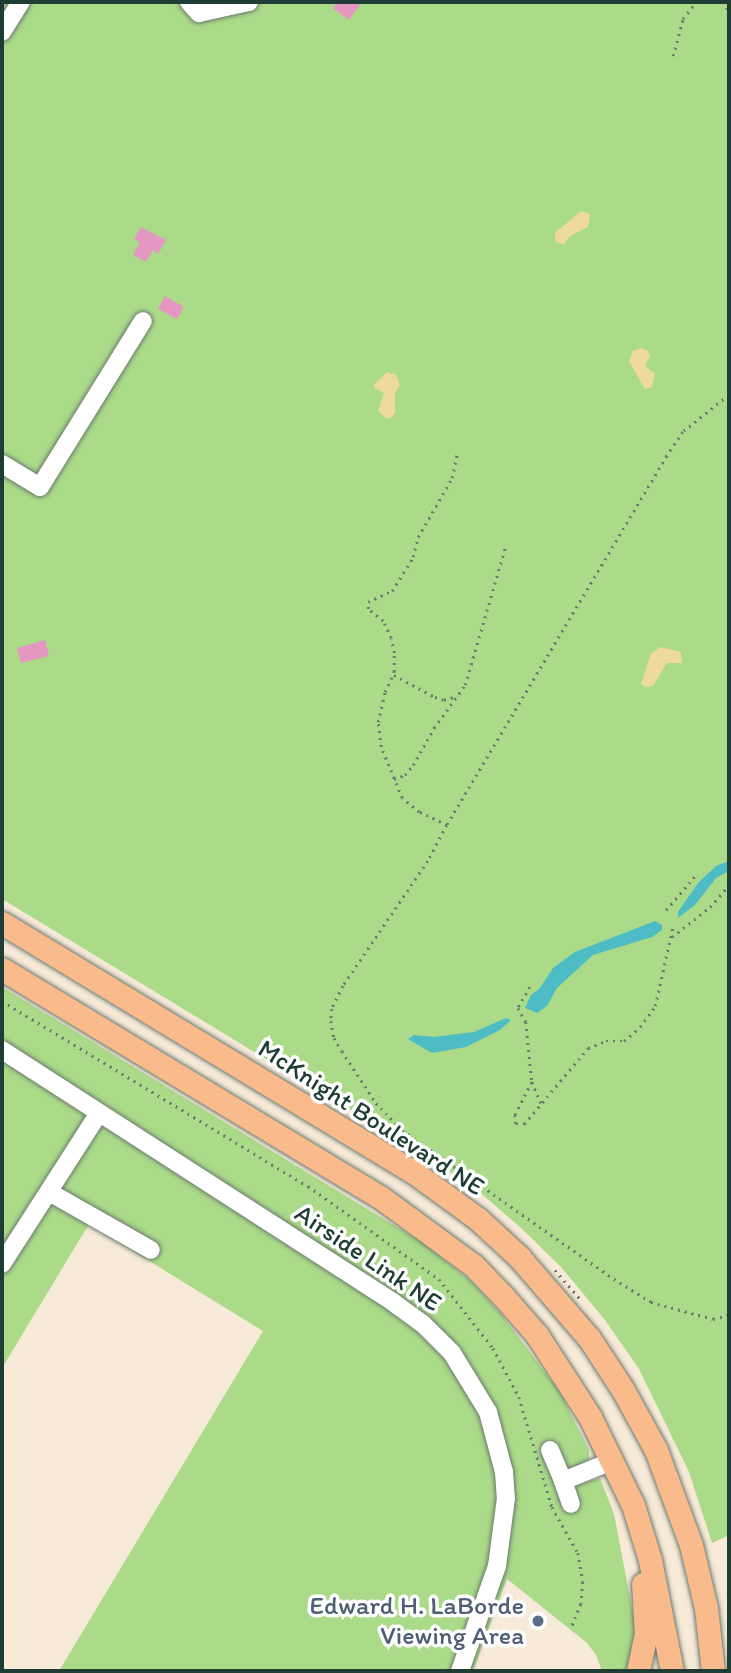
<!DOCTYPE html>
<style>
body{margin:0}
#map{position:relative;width:731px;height:1673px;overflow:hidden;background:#f8ead9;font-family:Itim,sans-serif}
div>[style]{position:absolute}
.green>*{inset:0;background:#abdb89}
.sand>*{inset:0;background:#eeda9e}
.water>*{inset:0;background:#4ebcc5}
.building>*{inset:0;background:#e497c1}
.path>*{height:2.5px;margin-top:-1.25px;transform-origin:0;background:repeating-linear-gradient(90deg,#6b7a6e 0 2px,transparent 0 7px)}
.roads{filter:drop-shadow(0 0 2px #6b7a6e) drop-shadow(0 0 2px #6b7a6e)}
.minor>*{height:18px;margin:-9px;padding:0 9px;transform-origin:9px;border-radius:9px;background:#fff}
.major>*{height:23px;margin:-11.5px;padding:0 11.5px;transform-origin:11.5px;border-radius:11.5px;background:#fabb8c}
.dots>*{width:19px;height:19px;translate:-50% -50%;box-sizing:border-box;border:4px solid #fff;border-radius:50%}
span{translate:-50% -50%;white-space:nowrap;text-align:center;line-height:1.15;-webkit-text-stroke:7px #fff;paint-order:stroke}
.street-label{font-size:26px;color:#1f3d34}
.service-label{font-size:26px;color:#4e5e75}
.right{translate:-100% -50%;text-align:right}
.frame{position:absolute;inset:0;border:4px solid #1f3d34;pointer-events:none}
</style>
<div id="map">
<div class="green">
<i style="clip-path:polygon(2px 2px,729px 2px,727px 1536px,712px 1543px,689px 1472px,639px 1369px,605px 1320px,561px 1267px,521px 1228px,483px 1195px,434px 1161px,2px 899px)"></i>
<i style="clip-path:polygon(2px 987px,420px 1241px,472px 1282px,501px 1314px,560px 1392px,589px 1450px,589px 1462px,571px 1470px,563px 1466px,555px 1443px,541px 1448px,564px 1507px,577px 1485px,600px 1478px,614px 1514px,634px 1618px,635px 1647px,630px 1671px,602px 1671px,596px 1655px,587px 1643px,507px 1579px,473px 1671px,59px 1671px,263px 1331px,89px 1224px,2px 1368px)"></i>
</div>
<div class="sand">
<i style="clip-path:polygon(581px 211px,590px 214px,588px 227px,570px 236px,564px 244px,556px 242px,555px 233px)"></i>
<i style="clip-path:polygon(642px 348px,648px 351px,650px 356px,645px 366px,655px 374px,652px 387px,645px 389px,629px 361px,633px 351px)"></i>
<i style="clip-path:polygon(387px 372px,396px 375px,400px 385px,395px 393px,395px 413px,391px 418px,386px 418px,378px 411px,384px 393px,375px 388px,374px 385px)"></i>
<i style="clip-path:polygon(660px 647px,681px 652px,682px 663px,667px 663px,653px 686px,646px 687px,641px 684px,651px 654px)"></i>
</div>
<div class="water">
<i style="clip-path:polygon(729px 861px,729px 871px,716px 878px,695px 905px,678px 918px,678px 912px,698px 883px,716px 866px)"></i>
<i style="clip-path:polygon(655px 921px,662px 925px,662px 930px,652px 937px,593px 955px,557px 988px,547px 1006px,537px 1013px,525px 1008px,531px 995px,539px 989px,553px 968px,575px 952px)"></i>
<i style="clip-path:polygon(506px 1018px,511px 1020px,500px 1030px,466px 1047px,432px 1053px,408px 1039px,414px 1035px,434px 1037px,474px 1032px)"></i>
</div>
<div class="building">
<i style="clip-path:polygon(338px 2px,362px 2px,349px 20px,333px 8px)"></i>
<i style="clip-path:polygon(141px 227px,166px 240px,158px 254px,153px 250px,146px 262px,133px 255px,140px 242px,134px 239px)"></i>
<i style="clip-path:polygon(165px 296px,184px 307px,177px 319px,158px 309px)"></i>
<i style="clip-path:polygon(45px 640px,49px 656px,21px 663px,17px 648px)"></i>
</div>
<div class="path">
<i style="left:722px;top:2px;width:11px;rotate:49deg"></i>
<i style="left:673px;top:56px;width:38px;rotate:-75deg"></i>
<i style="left:683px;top:19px;width:21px;rotate:-53deg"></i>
<i style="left:729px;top:395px;width:59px;rotate:141.2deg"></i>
<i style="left:683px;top:432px;width:29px;rotate:124deg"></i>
<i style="left:667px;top:456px;width:430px;rotate:120.8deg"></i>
<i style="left:447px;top:825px;width:41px;rotate:117.8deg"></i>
<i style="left:428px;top:861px;width:151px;rotate:124.2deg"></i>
<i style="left:343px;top:986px;width:25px;rotate:116deg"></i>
<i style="left:332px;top:1009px;width:12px;rotate:95deg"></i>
<i style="left:331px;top:1021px;width:17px;rotate:80deg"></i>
<i style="left:334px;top:1038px;width:15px;rotate:58deg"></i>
<i style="left:342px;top:1051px;width:62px;rotate:56.8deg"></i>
<i style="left:376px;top:1103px;width:37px;rotate:46deg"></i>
<i style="left:402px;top:1130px;width:252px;rotate:35.1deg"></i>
<i style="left:608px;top:1275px;width:51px;rotate:32.1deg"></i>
<i style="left:651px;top:1302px;width:64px;rotate:15.3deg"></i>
<i style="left:713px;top:1319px;width:16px;rotate:-14deg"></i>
<i style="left:394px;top:675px;width:47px;rotate:28.2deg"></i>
<i style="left:435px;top:697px;width:9px;rotate:18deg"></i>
<i style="left:444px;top:700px;width:14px;rotate:-17deg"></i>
<i style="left:394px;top:779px;width:12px;rotate:-20deg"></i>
<i style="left:405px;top:775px;width:13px;rotate:-51deg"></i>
<i style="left:413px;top:765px;width:43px;rotate:-60.4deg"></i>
<i style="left:434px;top:728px;width:53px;rotate:-54.2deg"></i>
<i style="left:465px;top:685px;width:146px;rotate:-73.7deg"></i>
<i style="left:447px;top:825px;width:31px;rotate:-155deg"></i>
<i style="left:419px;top:812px;width:22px;rotate:-141deg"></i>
<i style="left:402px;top:798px;width:55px;rotate:-112.4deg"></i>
<i style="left:381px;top:747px;width:25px;rotate:-97deg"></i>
<i style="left:378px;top:722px;width:31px;rotate:-77deg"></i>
<i style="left:385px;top:692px;width:22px;rotate:-66deg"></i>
<i style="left:394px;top:672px;width:19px;rotate:-90deg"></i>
<i style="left:394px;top:653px;width:15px;rotate:-101deg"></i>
<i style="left:391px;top:638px;width:19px;rotate:-115deg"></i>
<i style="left:383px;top:621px;width:19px;rotate:-141deg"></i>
<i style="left:368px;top:609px;width:7px;rotate:-90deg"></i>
<i style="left:368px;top:602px;width:26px;rotate:-25deg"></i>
<i style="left:392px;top:591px;width:40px;rotate:-58deg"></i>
<i style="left:413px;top:557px;width:21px;rotate:-76deg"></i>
<i style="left:418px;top:537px;width:68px;rotate:-60deg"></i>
<i style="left:452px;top:478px;width:24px;rotate:-78deg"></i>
<i style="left:666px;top:910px;width:45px;rotate:-49.5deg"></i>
<i style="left:672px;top:937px;width:48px;rotate:-38.3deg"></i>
<i style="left:710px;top:907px;width:29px;rotate:-49deg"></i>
<i style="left:530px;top:987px;width:24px;rotate:120deg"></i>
<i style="left:518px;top:1008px;width:16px;rotate:60deg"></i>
<i style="left:526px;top:1022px;width:60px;rotate:84.3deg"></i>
<i style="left:532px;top:1082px;width:37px;rotate:117deg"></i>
<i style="left:515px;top:1115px;width:9px;rotate:84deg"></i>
<i style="left:516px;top:1124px;width:8px"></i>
<i style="left:524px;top:1124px;width:99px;rotate:-49.9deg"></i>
<i style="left:588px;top:1048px;width:19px;rotate:-21deg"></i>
<i style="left:606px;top:1041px;width:18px"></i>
<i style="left:624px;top:1041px;width:21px;rotate:-41deg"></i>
<i style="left:640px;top:1027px;width:26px;rotate:-54deg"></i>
<i style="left:655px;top:1006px;width:82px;rotate:-77.3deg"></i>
<i style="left:2px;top:1001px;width:358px;rotate:31.2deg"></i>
<i style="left:308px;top:1186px;width:161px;rotate:35.4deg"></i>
<i style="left:439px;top:1279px;width:88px;rotate:52deg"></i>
<i style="left:493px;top:1348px;width:55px;rotate:62deg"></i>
<i style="left:519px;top:1397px;width:115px;rotate:73.3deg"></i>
<i style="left:552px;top:1507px;width:53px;rotate:60.5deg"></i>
<i style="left:578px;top:1553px;width:29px;rotate:80deg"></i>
<i style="left:583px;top:1582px;width:22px;rotate:95deg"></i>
<i style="left:581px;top:1604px;width:24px;rotate:112deg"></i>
<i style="left:532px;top:1082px;width:23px;rotate:67deg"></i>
<i style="left:555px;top:1270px;width:38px;rotate:49deg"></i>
</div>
<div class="roads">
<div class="minor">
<i style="left:189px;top:2px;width:15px;rotate:48deg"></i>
<i style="left:199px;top:13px;width:51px;rotate:-12.4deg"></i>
<i style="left:2px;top:32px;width:36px;rotate:-58deg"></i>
<i style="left:2px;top:464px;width:44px;rotate:31.2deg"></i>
<i style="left:40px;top:487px;width:195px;rotate:-58.2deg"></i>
<i style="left:2px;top:1050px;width:467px;rotate:32.8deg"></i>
<i style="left:394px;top:1303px;width:34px;rotate:36deg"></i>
<i style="left:422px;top:1323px;width:42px;rotate:45deg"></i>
<i style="left:452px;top:1353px;width:69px;rotate:58.6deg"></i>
<i style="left:488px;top:1412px;width:62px;rotate:75.1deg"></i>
<i style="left:504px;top:1472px;width:26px;rotate:86deg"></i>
<i style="left:506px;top:1498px;width:69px;rotate:97.5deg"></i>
<i style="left:497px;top:1566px;width:111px;rotate:109.4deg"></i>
<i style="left:49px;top:1192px;width:117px;rotate:29.6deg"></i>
<i style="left:2px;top:1264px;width:179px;rotate:-57.3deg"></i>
<i style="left:550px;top:1450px;width:34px;rotate:67deg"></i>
<i style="left:563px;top:1481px;width:53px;rotate:-22.2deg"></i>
<i style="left:563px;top:1481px;width:24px;rotate:71deg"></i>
</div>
<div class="major">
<i style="left:2px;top:923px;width:479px;rotate:31.2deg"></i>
<i style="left:412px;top:1171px;width:82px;rotate:36deg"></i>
<i style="left:478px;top:1219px;width:56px;rotate:42.8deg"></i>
<i style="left:519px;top:1257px;width:107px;rotate:49.2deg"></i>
<i style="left:589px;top:1338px;width:62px;rotate:56.8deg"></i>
<i style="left:623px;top:1390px;width:68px;rotate:61.2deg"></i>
<i style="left:656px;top:1450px;width:101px;rotate:69.8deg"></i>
<i style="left:691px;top:1545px;width:65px;rotate:76.6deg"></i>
<i style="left:706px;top:1608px;width:63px;rotate:83.7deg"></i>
<i style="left:2px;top:969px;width:441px;rotate:31.1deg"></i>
<i style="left:380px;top:1197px;width:115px;rotate:36.2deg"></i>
<i style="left:473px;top:1265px;width:43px;rotate:45.9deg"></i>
<i style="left:503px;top:1296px;width:52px;rotate:48.9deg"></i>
<i style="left:537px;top:1335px;width:98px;rotate:57.1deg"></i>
<i style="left:590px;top:1417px;width:98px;rotate:64deg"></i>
<i style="left:633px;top:1505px;width:58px;rotate:72.8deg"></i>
<i style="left:650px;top:1560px;width:113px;rotate:78.8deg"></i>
<i style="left:638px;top:1671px;width:38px;rotate:-78deg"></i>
<i style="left:646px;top:1634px;width:50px;rotate:-93.4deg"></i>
</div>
</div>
<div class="dots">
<i style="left:538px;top:1621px;background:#5c6f8a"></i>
</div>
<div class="street-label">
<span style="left:371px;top:1118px;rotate:33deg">McKnight Boulevard NE</span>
<span style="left:368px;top:1258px;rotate:34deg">Airside Link NE</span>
</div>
<div class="service-label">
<span class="right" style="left:524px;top:1621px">Edward H. LaBorde<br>Viewing Area</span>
</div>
<div class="frame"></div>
</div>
